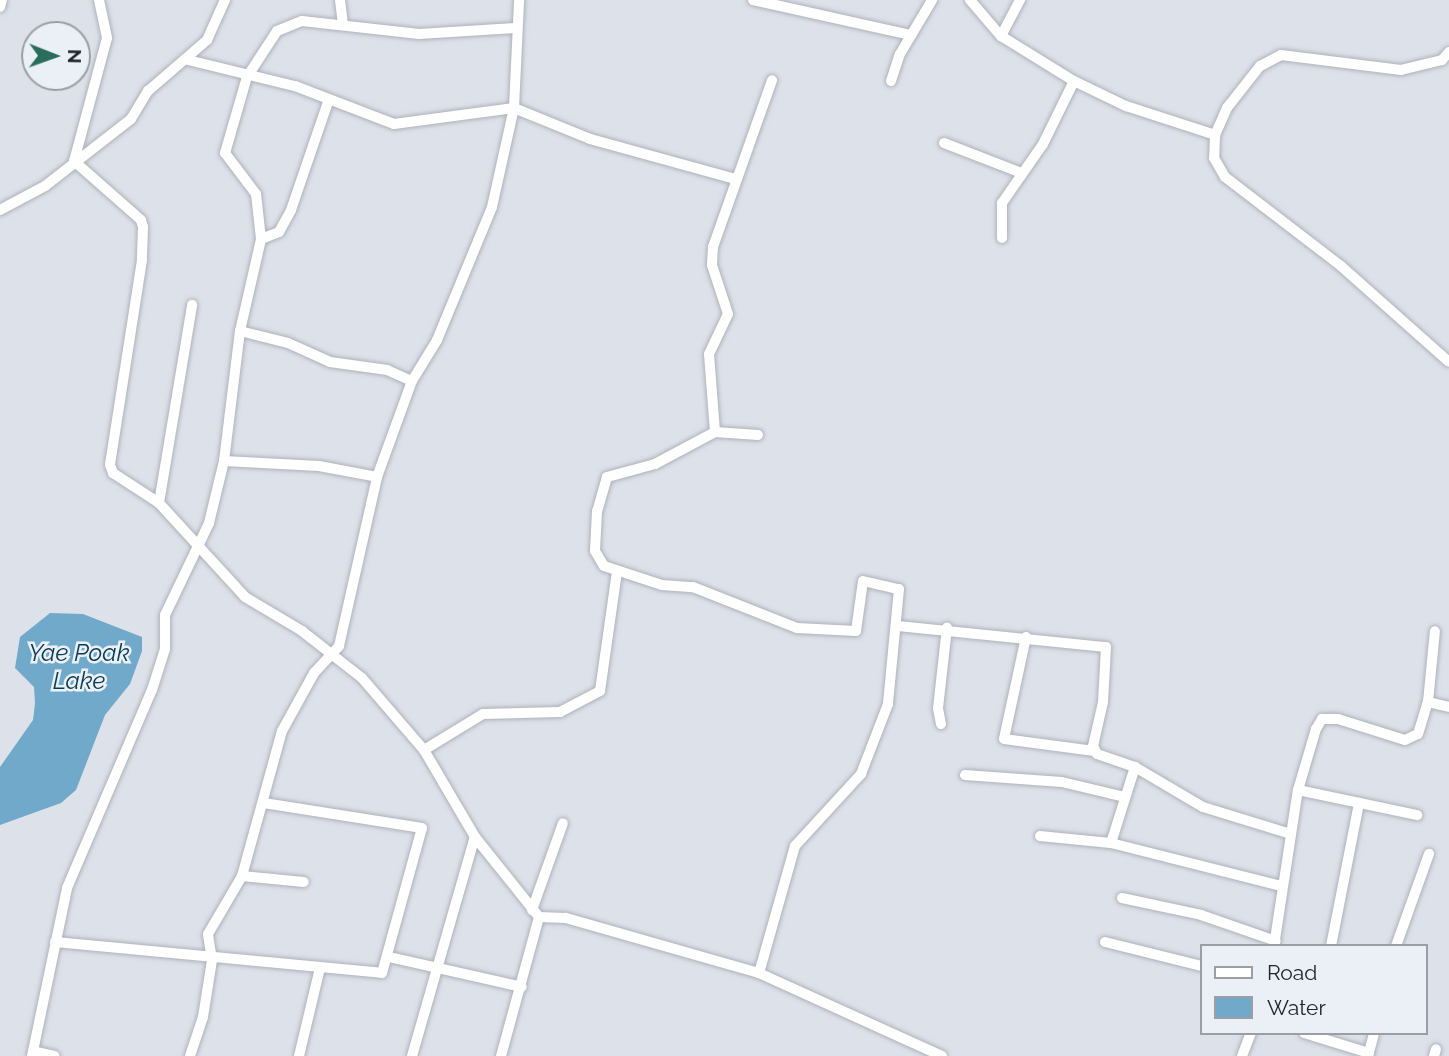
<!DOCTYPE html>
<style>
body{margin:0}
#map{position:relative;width:1449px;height:1056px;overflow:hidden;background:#dde2ea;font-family:Raleway,sans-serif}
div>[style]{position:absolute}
.water>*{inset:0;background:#70a9c9}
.roads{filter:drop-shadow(0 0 2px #aeb2ba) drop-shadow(0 0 2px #aeb2ba)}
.street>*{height:10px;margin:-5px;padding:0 5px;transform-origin:5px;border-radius:5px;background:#fff}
span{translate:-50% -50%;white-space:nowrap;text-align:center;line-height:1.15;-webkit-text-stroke:5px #ebf0f7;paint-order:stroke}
.water-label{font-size:24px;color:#073950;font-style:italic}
.legend{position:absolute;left:1200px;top:944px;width:228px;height:91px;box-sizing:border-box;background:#ebf0f7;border:2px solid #9b9ea4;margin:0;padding:9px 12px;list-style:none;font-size:21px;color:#222427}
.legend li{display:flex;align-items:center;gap:14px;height:35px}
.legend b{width:35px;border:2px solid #9b9ea4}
.north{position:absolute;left:21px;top:21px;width:70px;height:70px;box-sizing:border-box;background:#ebf0f7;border:2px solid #9b9ea4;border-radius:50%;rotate:91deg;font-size:19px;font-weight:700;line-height:28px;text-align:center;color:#222427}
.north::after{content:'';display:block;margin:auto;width:24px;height:32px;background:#2b6d5c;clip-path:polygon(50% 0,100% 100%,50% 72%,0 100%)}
</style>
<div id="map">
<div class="water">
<i style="clip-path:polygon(50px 613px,83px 614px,142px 637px,142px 651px,130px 684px,105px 715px,76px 790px,61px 803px,0 825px,0 767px,33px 720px,35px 703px,34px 687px,15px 668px,20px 637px)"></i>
</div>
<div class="roads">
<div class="street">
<i style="left:99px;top:0;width:39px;rotate:78deg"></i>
<i style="left:107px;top:38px;width:127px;rotate:105deg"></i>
<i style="left:74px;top:161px;width:89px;rotate:41.4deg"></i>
<i style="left:141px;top:220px;width:7px;rotate:74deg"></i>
<i style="left:143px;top:227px;width:33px;rotate:92deg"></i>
<i style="left:142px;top:260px;width:207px;rotate:98.9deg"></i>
<i style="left:110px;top:465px;width:9px;rotate:69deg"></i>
<i style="left:113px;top:473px;width:55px;rotate:33.1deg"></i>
<i style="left:159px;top:503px;width:127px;rotate:47.5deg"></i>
<i style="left:245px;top:597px;width:66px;rotate:30.8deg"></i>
<i style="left:302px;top:631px;width:76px;rotate:38.1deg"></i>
<i style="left:362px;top:678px;width:95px;rotate:49.3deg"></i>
<i style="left:424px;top:750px;width:101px;rotate:59.6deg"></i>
<i style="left:475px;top:837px;width:102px;rotate:51.3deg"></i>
<i style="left:539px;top:917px;width:27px;rotate:2deg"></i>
<i style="left:566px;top:918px;width:201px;rotate:15.9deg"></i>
<i style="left:759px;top:973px;width:201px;rotate:24.4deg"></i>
<i style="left:340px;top:0;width:23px;rotate:83deg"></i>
<i style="left:753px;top:0;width:162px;rotate:12.5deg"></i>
<i style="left:970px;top:0;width:48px;rotate:49.3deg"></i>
<i style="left:1001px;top:36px;width:86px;rotate:31.7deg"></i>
<i style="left:1074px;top:81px;width:58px;rotate:25.7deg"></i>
<i style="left:1126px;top:106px;width:94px;rotate:18deg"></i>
<i style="left:0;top:7px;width:7px;rotate:-74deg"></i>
<i style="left:1001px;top:36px;width:41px;rotate:-62.2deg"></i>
<i style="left:1449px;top:52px;width:11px;rotate:131deg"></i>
<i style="left:1442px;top:60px;width:42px;rotate:166.3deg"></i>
<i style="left:1401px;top:70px;width:121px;rotate:-172.9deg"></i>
<i style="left:1281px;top:55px;width:24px;rotate:152deg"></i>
<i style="left:1260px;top:66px;width:53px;rotate:128.2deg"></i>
<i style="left:1227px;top:108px;width:30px;rotate:114deg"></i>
<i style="left:1215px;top:135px;width:23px;rotate:92deg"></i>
<i style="left:1214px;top:158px;width:22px;rotate:60deg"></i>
<i style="left:1225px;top:177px;width:146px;rotate:37.5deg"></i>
<i style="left:1341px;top:266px;width:144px;rotate:41.6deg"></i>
<i style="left:188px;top:60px;width:110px;rotate:13.7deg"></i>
<i style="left:295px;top:86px;width:106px;rotate:21deg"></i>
<i style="left:394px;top:124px;width:121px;rotate:-7.6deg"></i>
<i style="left:514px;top:108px;width:82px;rotate:22.2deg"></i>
<i style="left:590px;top:139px;width:150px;rotate:15.4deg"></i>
<i style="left:891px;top:81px;width:28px;rotate:-72deg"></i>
<i style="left:900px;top:54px;width:63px;rotate:-59.3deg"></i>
<i style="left:944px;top:143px;width:80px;rotate:21.1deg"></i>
<i style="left:0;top:210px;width:51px;rotate:-28.1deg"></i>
<i style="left:45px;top:186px;width:109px;rotate:-37.9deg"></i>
<i style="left:131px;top:119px;width:33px;rotate:-59deg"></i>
<i style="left:148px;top:91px;width:78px;rotate:-40.8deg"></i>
<i style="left:207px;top:40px;width:44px;rotate:-65.8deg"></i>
<i style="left:1002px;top:238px;width:35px;rotate:-90deg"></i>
<i style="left:1002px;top:203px;width:72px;rotate:-55.2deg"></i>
<i style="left:1043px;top:144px;width:70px;rotate:-63.8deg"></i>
<i style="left:261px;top:239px;width:19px;rotate:-21deg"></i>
<i style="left:279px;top:232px;width:25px;rotate:-61deg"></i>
<i style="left:291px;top:210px;width:117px;rotate:-71.1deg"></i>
<i style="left:240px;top:331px;width:49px;rotate:14deg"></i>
<i style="left:288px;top:343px;width:46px;rotate:24.3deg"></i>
<i style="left:330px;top:362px;width:58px;rotate:8deg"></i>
<i style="left:387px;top:370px;width:27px;rotate:24deg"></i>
<i style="left:715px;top:432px;width:78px;rotate:-94.4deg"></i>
<i style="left:709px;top:354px;width:44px;rotate:-64.6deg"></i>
<i style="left:728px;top:314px;width:52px;rotate:-108.1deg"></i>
<i style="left:712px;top:265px;width:18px;rotate:-87deg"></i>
<i style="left:713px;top:247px;width:177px;rotate:-70.5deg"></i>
<i style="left:758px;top:435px;width:43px;rotate:-176deg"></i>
<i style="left:715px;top:432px;width:68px;rotate:151.9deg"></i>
<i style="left:655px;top:464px;width:50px;rotate:164.8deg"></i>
<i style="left:607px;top:477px;width:35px;rotate:106deg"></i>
<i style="left:597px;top:511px;width:40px;rotate:92.9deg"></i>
<i style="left:595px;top:551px;width:17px;rotate:59deg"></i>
<i style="left:604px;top:566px;width:61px;rotate:18.1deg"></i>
<i style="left:662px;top:585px;width:31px;rotate:4deg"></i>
<i style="left:693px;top:587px;width:112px;rotate:21.5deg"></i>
<i style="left:797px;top:628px;width:59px;rotate:2.9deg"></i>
<i style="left:856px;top:631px;width:50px;rotate:-82deg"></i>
<i style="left:863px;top:581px;width:37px;rotate:13deg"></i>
<i style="left:899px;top:589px;width:116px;rotate:95.5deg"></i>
<i style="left:888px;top:704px;width:75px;rotate:111.1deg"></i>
<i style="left:861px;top:774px;width:98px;rotate:132.5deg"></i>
<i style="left:795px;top:846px;width:132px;rotate:105.8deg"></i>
<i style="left:224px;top:461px;width:95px;rotate:3deg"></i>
<i style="left:319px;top:466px;width:59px;rotate:10.7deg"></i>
<i style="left:159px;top:503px;width:201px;rotate:-80.5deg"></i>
<i style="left:898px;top:626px;width:209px;rotate:5.8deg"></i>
<i style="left:1106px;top:647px;width:55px;rotate:93.1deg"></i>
<i style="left:1103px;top:702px;width:45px;rotate:102.8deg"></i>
<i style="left:1093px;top:746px;width:9px;rotate:63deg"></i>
<i style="left:1097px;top:754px;width:40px;rotate:18.9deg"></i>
<i style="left:1135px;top:767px;width:79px;rotate:30.5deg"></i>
<i style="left:1203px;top:807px;width:92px;rotate:17.1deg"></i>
<i style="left:1026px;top:637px;width:104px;rotate:102.2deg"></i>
<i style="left:1004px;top:739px;width:91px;rotate:7.6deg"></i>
<i style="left:1428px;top:702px;width:22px;rotate:13deg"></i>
<i style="left:941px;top:724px;width:16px;rotate:-101deg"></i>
<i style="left:938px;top:708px;width:81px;rotate:-83.6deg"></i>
<i style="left:424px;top:750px;width:69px;rotate:-31.4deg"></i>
<i style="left:483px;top:714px;width:77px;rotate:-1.5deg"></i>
<i style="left:560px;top:712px;width:45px;rotate:-27.7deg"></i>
<i style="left:600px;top:691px;width:121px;rotate:-81.9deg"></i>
<i style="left:965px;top:775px;width:97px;rotate:4.1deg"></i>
<i style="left:1062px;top:782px;width:65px;rotate:13.4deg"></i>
<i style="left:1298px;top:790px;width:122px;rotate:11.9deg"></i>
<i style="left:1040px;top:836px;width:71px;rotate:5.6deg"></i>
<i style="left:1111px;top:843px;width:175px;rotate:14.2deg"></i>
<i style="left:1111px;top:843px;width:80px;rotate:-72.5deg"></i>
<i style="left:242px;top:876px;width:62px;rotate:5.5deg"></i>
<i style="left:1122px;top:898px;width:81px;rotate:12.1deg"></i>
<i style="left:1201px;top:915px;width:79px;rotate:19.1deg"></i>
<i style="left:532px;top:910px;width:92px;rotate:-70.4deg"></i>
<i style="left:55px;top:942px;width:328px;rotate:5.4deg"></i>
<i style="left:382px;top:973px;width:150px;rotate:-74.6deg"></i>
<i style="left:422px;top:828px;width:160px;rotate:-171deg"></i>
<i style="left:1105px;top:942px;width:100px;rotate:13.9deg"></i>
<i style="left:1274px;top:946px;width:158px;rotate:-81.3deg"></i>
<i style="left:1298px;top:790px;width:64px;rotate:-73.6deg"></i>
<i style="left:1316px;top:729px;width:12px;rotate:-59deg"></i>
<i style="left:1322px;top:719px;width:16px"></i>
<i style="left:1338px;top:719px;width:70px;rotate:17.4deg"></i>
<i style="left:1405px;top:740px;width:14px;rotate:-25deg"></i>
<i style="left:1418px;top:734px;width:34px;rotate:-73deg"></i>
<i style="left:1428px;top:702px;width:71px;rotate:-84.4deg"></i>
<i style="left:1331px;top:946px;width:146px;rotate:-78.9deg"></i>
<i style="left:1396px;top:946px;width:98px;rotate:-70.3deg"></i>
<i style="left:389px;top:957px;width:136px;rotate:12.7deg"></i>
<i style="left:1304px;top:1033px;width:68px;rotate:17.1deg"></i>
<i style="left:33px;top:1051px;width:22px;rotate:13deg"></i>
<i style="left:32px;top:1056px;width:172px;rotate:-78.2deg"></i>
<i style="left:67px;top:888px;width:215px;rotate:-66.8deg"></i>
<i style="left:152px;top:690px;width:43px;rotate:-72.4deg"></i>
<i style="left:165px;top:649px;width:34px;rotate:-90deg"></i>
<i style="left:165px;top:615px;width:102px;rotate:-64.4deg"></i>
<i style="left:209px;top:523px;width:64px;rotate:-76.4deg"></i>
<i style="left:224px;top:461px;width:131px;rotate:-83deg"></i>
<i style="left:240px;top:331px;width:94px;rotate:-77.1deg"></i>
<i style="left:261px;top:239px;width:45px;rotate:-96.3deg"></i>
<i style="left:256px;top:194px;width:51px;rotate:-127.1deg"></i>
<i style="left:225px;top:153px;width:79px;rotate:-73.9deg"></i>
<i style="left:247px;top:77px;width:55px;rotate:-56.9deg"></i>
<i style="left:277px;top:31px;width:27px;rotate:-22deg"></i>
<i style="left:302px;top:21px;width:118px;rotate:6.3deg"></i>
<i style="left:419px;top:34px;width:96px;rotate:-3.6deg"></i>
<i style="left:190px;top:1056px;width:41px;rotate:-71.6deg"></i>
<i style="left:203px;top:1017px;width:58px;rotate:-81deg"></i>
<i style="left:212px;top:960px;width:26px;rotate:-99deg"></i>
<i style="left:208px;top:934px;width:67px;rotate:-59.6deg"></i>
<i style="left:242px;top:876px;width:150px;rotate:-74.6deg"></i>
<i style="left:282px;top:731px;width:66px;rotate:-61.1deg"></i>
<i style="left:314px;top:673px;width:37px;rotate:-47deg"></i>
<i style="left:339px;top:646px;width:173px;rotate:-77.3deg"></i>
<i style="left:377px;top:477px;width:102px;rotate:-70deg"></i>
<i style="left:412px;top:381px;width:48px;rotate:-58.6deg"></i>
<i style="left:437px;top:340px;width:144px;rotate:-67.5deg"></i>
<i style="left:492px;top:207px;width:101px;rotate:-77.5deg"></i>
<i style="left:514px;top:108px;width:108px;rotate:-87.3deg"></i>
<i style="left:299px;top:1056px;width:90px;rotate:-76.6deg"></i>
<i style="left:412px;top:1056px;width:228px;rotate:-74deg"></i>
<i style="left:501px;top:1056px;width:144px;rotate:-74.7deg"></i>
<i style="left:1242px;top:1056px;width:25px;rotate:-69deg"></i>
<i style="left:1368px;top:1056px;width:24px;rotate:-75deg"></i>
<i style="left:1434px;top:1056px;width:7px;rotate:-74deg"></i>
</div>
</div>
<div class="water-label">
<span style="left:79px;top:667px">Yae Poak<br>Lake</span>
</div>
<ul class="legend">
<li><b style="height:9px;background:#fff"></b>Road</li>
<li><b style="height:19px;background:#70a9c9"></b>Water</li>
</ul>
<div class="north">N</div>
</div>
